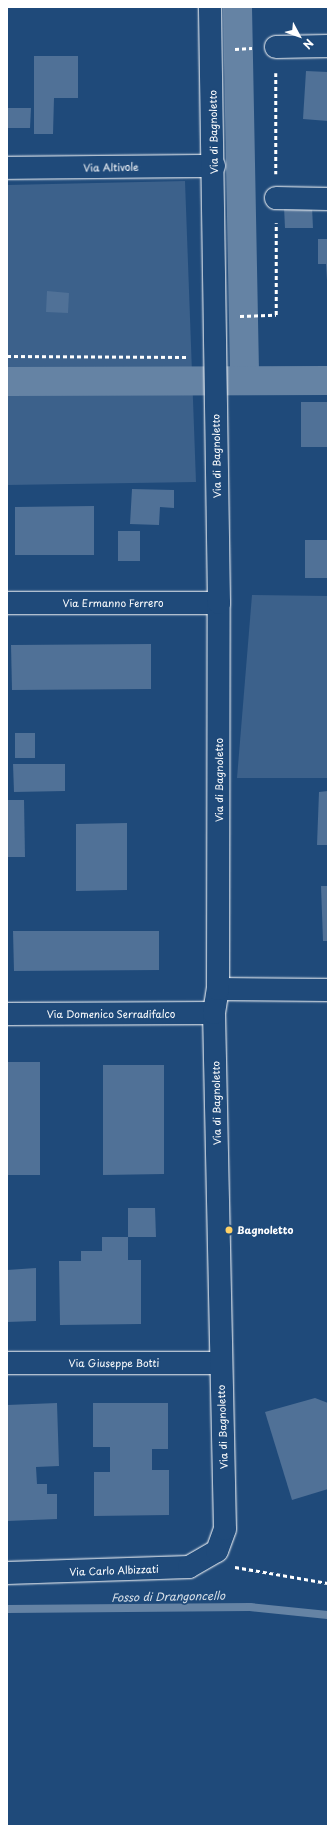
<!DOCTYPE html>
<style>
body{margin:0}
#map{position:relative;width:335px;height:1833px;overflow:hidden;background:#1f4a7a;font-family:"Playpen Sans",sans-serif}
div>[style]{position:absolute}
.green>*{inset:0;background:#3c618b}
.stream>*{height:8px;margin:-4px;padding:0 4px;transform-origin:4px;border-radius:4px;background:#6583a4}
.canal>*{height:29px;margin:-14.5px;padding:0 14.5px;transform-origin:14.5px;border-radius:14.5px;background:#6583a4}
.building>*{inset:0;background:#507197}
.path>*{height:2.5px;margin-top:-1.25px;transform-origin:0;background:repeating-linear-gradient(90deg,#fff 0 4px,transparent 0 7px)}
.roads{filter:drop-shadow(0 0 1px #fff) drop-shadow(0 0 1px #fff)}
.street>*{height:22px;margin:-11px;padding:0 11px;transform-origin:11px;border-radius:11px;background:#1f4a7a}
.dots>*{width:11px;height:11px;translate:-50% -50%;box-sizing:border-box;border:2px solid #1f4a7a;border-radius:50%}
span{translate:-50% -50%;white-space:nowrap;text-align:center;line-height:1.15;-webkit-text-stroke:3.5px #1f4a7a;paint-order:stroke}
.street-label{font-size:10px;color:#fff}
.poi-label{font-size:10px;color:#fff;font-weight:700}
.left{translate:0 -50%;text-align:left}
.water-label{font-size:11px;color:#d8e0e8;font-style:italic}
.frame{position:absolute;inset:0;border:8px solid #fff;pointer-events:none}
.north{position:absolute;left:279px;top:16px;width:40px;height:40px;-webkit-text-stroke:3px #1f4a7a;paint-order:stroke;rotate:131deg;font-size:11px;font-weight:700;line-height:16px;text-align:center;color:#fff}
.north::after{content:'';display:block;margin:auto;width:14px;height:18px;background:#fff;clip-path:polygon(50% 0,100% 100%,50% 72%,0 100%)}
</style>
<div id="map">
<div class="green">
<i style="clip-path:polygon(185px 181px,196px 482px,7px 485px,7px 185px)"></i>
<i style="clip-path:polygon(252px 595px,328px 596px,328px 778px,237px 778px)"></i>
</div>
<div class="stream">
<i style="left:7px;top:1609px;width:243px;rotate:-0.5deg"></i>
<i style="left:250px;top:1607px;width:78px;rotate:5.9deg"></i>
</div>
<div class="canal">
<i style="left:237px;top:7px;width:373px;rotate:88.9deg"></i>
<i style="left:7px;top:381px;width:321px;rotate:-0.2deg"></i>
</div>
<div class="building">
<i style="clip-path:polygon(34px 56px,78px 56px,78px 98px,54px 98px,53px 134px,34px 134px)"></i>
<i style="clip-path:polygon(306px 71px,328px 72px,328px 121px,303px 119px)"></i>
<i style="clip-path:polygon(7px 108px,31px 108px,30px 128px,7px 128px)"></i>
<i style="clip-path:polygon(284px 207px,312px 207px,313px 228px,285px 228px)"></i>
<i style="clip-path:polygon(318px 239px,328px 239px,328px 296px,326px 264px,318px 264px)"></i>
<i style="clip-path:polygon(47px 291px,69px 293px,68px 313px,46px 312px)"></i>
<i style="clip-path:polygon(301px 402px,328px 402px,328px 447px,301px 447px)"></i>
<i style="clip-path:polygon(132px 489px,174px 490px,174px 508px,160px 507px,159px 525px,130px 524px)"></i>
<i style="clip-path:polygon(94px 506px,94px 555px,15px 555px,15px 507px)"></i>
<i style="clip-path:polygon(118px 531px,140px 531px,140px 561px,118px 561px)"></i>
<i style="clip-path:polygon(305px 540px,328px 540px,328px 578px,305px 578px)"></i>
<i style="clip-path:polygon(151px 644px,151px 689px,12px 690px,11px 645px)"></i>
<i style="clip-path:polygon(15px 733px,35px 733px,35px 758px,15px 758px)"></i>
<i style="clip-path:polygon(13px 764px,65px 764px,65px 791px,14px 792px)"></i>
<i style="clip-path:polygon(328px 791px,328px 845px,317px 845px,319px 792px)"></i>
<i style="clip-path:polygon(7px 800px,24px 800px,25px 857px,7px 857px)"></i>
<i style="clip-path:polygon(127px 823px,127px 890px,76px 891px,76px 824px)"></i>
<i style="clip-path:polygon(321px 886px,328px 886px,328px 941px,323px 941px)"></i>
<i style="clip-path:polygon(13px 931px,159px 931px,159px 970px,14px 971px)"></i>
<i style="clip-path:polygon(7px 1062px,40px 1062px,40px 1175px,7px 1175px)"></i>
<i style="clip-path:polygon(103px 1065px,164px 1065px,164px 1174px,103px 1175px)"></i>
<i style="clip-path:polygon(128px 1208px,155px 1208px,156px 1237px,128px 1237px)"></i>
<i style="clip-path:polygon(102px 1237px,128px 1237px,128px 1260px,141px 1260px,141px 1324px,60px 1325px,59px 1261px,81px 1261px,81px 1251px,102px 1251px)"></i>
<i style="clip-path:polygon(36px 1268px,36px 1321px,7px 1322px,7px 1270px)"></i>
<i style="clip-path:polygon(315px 1398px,328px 1403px,328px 1489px,292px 1500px,265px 1412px)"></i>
<i style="clip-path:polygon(57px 1403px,59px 1466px,36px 1467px,37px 1484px,47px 1484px,47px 1494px,57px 1494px,57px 1519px,7px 1521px,7px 1405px)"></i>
<i style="clip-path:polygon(93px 1403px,168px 1403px,168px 1449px,152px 1449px,152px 1470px,169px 1470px,169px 1515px,94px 1516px,94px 1472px,110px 1472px,110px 1447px,93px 1447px)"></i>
</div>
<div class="path">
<i style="left:235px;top:49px;width:17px;rotate:-3deg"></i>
<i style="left:276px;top:73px;width:101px;rotate:90deg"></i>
<i style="left:240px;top:316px;width:36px;rotate:-2deg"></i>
<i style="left:276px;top:315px;width:92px;rotate:-90deg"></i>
<i style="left:7px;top:356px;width:181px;rotate:0.3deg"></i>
<i style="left:235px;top:1567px;width:94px;rotate:9.8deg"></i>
</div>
<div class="roads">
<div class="street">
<i style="left:276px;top:47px;width:52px;rotate:-1.1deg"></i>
<i style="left:7px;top:168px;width:207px;rotate:-0.6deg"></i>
<i style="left:276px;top:198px;width:52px;rotate:1.1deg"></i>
<i style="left:7px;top:603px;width:212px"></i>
<i style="left:218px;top:989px;width:110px;rotate:0.5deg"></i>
<i style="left:7px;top:1014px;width:207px;rotate:-0.3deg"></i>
<i style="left:7px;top:1363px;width:213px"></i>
<i style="left:7px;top:1573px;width:182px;rotate:-1.9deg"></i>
<i style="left:189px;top:1567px;width:32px;rotate:-30deg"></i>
<i style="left:217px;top:1551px;width:23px;rotate:-70deg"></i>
<i style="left:225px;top:1529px;width:516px;rotate:-91.22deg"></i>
<i style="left:214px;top:1013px;width:24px;rotate:-81deg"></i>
<i style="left:218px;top:989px;width:386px;rotate:-89.9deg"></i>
<i style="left:219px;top:603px;width:596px;rotate:-90.87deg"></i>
</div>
</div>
<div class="dots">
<i style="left:229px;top:1230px;background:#ffd166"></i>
</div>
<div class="street-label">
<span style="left:213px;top:132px;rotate:-91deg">Via di Bagnoletto</span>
<span style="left:111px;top:167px;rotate:-1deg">Via Altivole</span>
<span style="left:216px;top:456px;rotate:-91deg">Via di Bagnoletto</span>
<span style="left:113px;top:603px">Via Ermanno Ferrero</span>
<span style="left:219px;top:780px;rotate:-90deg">Via di Bagnoletto</span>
<span style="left:111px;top:1014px">Via Domenico Serradifalco</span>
<span style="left:216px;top:1103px;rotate:-91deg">Via di Bagnoletto</span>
<span style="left:114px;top:1363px">Via Giuseppe Botti</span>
<span style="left:222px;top:1427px;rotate:-92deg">Via di Bagnoletto</span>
<span style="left:114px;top:1570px;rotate:-2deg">Via Carlo Albizzati</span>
</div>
<div class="poi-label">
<span class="left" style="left:237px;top:1230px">Bagnoletto</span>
</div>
<div class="water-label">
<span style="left:168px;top:1597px;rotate:-1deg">Fosso di Drangoncello</span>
</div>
<div class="frame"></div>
<div class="north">N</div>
</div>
